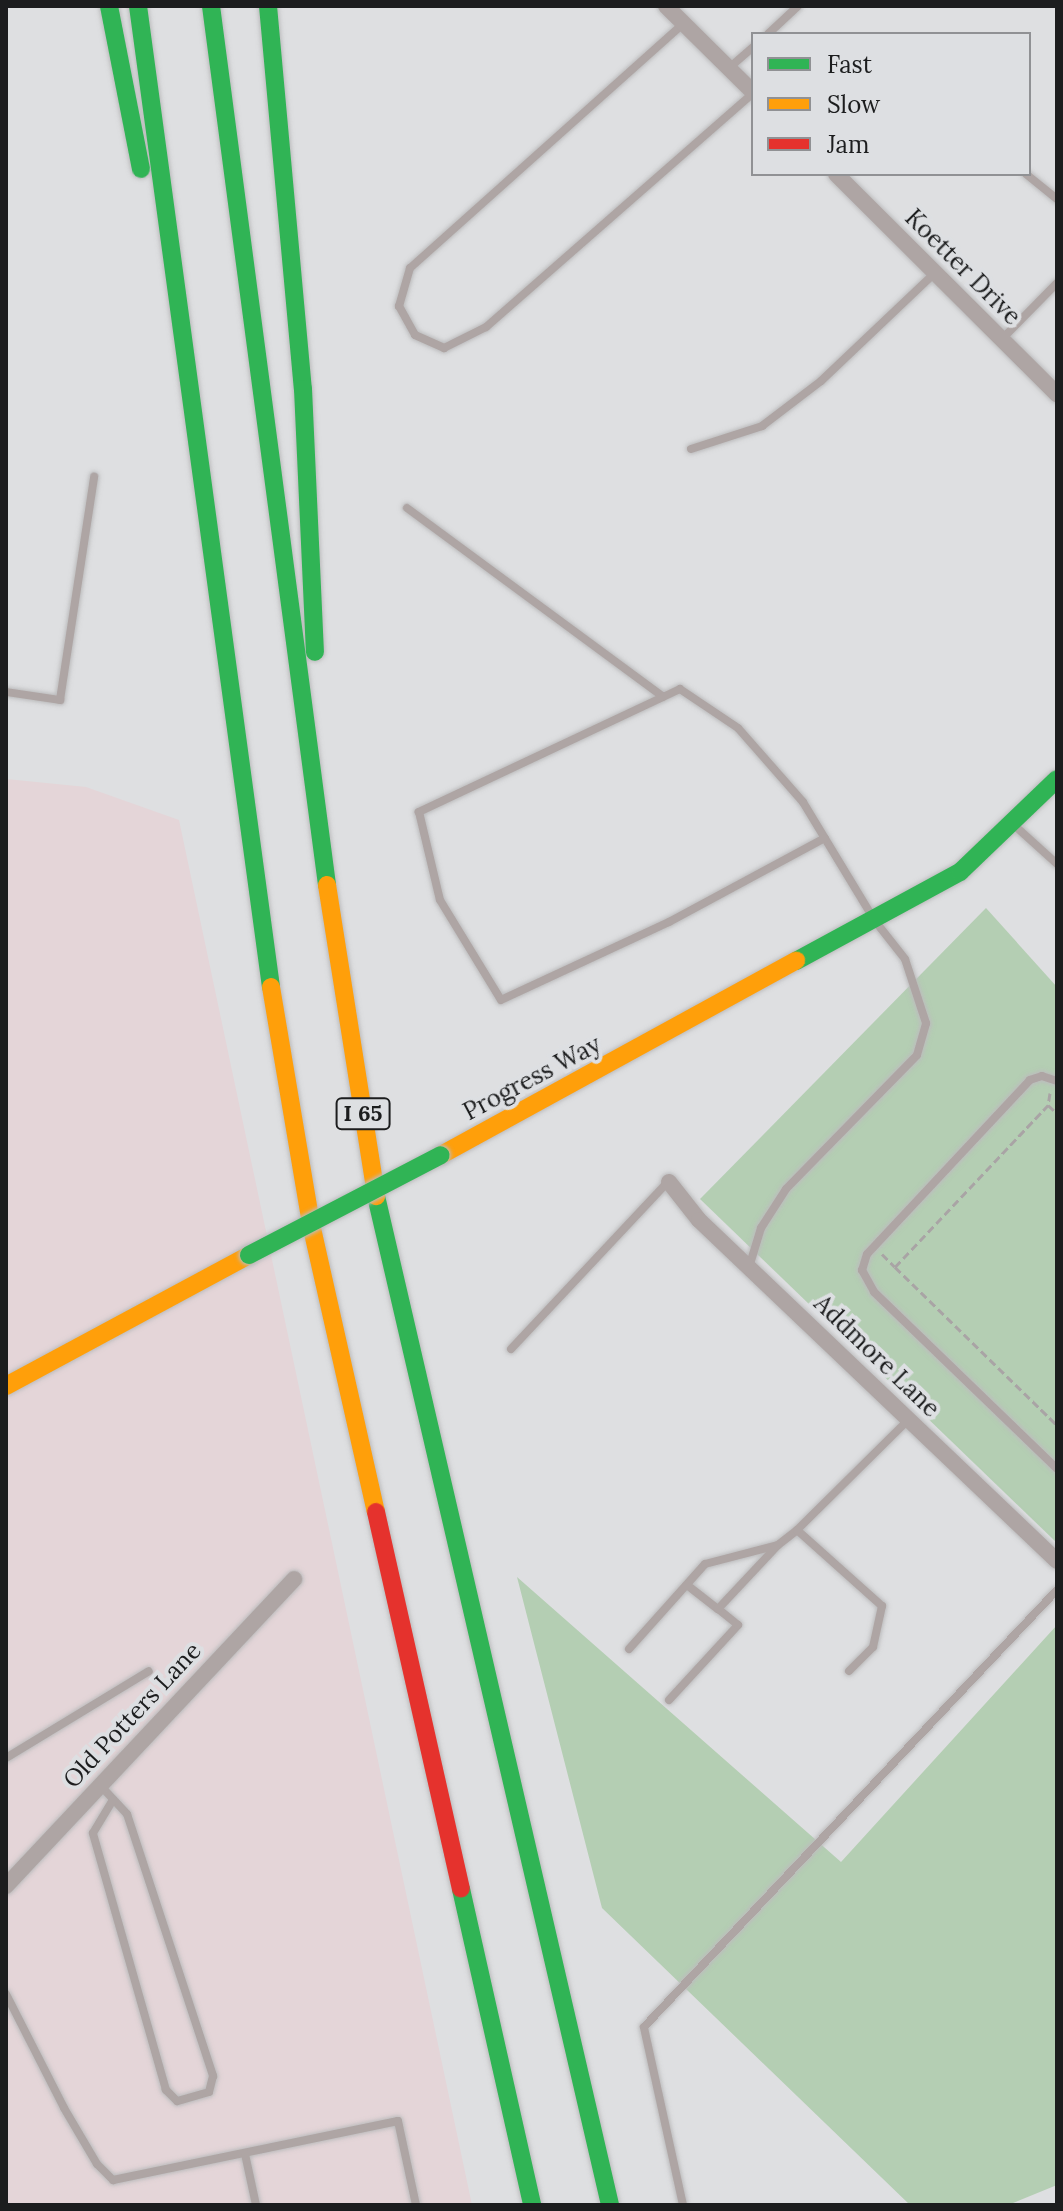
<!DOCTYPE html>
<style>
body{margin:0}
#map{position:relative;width:1063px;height:2211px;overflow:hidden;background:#dedfe1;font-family:Lora,serif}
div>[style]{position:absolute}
.industrial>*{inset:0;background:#e4d5d8}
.green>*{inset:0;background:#b4ceb3}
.path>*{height:3px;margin-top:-1.5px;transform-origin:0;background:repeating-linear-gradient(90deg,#a9a4a5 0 8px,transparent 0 12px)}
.roads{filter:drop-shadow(0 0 2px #bcbcbd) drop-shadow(0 0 2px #bcbcbd)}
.lane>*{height:8px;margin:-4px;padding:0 4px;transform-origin:4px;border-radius:4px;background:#aea5a4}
.street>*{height:16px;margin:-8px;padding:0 8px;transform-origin:8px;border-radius:8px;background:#aea5a4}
.fast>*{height:18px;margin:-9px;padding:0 9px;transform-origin:9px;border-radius:9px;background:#30b455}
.slow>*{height:18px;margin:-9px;padding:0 9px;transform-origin:9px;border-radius:9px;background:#ff9f0a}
.jam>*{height:18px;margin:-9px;padding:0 9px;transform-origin:9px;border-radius:9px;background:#e5322d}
.bridges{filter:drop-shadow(0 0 2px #bcbcbd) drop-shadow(0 0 2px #bcbcbd)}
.fast-bridge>*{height:18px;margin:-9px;padding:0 9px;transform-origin:9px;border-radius:9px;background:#30b455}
span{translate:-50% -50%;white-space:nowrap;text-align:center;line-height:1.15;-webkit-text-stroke:8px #dddfe2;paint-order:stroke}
.shield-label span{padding:2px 6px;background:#dddfe2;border:2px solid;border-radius:6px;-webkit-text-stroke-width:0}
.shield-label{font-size:22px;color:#1c1d1e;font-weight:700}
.street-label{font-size:24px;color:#1c1d1e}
.frame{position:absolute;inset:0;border:8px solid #1c1d1e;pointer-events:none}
.legend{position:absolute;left:751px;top:32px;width:280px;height:144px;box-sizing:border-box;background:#dddfe2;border:2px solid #909194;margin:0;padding:10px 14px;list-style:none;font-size:24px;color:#1c1d1e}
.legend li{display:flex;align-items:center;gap:16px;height:40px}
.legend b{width:40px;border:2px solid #909194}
</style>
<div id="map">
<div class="industrial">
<i style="clip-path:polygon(6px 779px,86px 787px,179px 820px,472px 2205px,6px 2205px)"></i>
</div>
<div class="green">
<i style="clip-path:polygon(986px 908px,1057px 987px,1057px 1543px,700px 1199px)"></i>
<i style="clip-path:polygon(517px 1577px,841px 1862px,1057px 1625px,1057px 2185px,1008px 2205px,910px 2205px,602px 1908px)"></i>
</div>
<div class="path">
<i style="left:1050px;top:1093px;width:12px;rotate:99deg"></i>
<i style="left:1048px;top:1105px;width:12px;rotate:42deg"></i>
<i style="left:882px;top:1254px;width:18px;rotate:45deg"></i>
<i style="left:895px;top:1267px;width:223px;rotate:-46.6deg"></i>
<i style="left:895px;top:1267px;width:226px;rotate:44.3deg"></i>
</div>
<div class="roads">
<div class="lane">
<i style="left:683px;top:24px;width:366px;rotate:138.2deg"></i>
<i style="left:410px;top:268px;width:40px;rotate:106deg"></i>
<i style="left:399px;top:306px;width:33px;rotate:61deg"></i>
<i style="left:415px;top:335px;width:32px;rotate:24deg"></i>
<i style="left:444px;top:348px;width:47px;rotate:-26.6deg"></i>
<i style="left:486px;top:327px;width:355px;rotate:-41.2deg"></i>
<i style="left:768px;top:34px;width:41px;rotate:-43deg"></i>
<i style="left:729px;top:68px;width:32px;rotate:-41deg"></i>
<i style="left:1026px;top:174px;width:40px;rotate:39deg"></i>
<i style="left:1002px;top:339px;width:78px;rotate:-45.5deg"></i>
<i style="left:691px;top:449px;width:75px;rotate:-17.9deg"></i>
<i style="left:762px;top:426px;width:74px;rotate:-37.3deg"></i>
<i style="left:821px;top:381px;width:157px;rotate:-43.5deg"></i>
<i style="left:407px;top:508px;width:318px;rotate:36.4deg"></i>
<i style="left:6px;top:692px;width:55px;rotate:8.4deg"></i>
<i style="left:60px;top:700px;width:226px;rotate:-81.3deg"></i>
<i style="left:1015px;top:826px;width:57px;rotate:42.1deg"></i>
<i style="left:1057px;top:1081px;width:16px;rotate:-162deg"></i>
<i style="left:1042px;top:1076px;width:13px;rotate:162deg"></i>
<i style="left:1030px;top:1080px;width:238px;rotate:133.1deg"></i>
<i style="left:867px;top:1254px;width:17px;rotate:107deg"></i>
<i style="left:862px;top:1270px;width:25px;rotate:61deg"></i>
<i style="left:874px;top:1292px;width:255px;rotate:44deg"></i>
<i style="left:750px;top:1264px;width:38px;rotate:-73deg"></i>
<i style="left:761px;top:1228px;width:46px;rotate:-57.3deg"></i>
<i style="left:786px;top:1189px;width:187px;rotate:-45.6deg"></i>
<i style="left:917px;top:1055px;width:33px;rotate:-74deg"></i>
<i style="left:926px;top:1023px;width:67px;rotate:-108.2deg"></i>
<i style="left:905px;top:959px;width:48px;rotate:-128.3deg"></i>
<i style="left:875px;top:921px;width:139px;rotate:-121.2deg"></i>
<i style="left:803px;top:802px;width:98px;rotate:-131.3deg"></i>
<i style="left:738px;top:728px;width:70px;rotate:-146.1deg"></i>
<i style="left:680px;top:689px;width:289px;rotate:154.8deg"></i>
<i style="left:419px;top:812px;width:90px;rotate:76.6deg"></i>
<i style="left:440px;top:900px;width:117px;rotate:58.6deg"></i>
<i style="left:501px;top:1000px;width:185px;rotate:-24.9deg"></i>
<i style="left:669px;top:922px;width:177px;rotate:-28.3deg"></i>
<i style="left:511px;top:1349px;width:229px;rotate:-46.8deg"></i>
<i style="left:687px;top:1585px;width:39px;rotate:38deg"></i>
<i style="left:629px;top:1649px;width:114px;rotate:-48.2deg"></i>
<i style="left:705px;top:1564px;width:75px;rotate:-14.6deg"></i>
<i style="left:778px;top:1545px;width:24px;rotate:-38deg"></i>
<i style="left:849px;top:1671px;width:34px;rotate:-45deg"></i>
<i style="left:873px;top:1647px;width:42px;rotate:-77.6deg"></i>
<i style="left:882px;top:1606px;width:114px;rotate:-138.2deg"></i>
<i style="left:797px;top:1530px;width:156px;rotate:-44.7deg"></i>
<i style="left:669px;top:1700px;width:102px;rotate:-47.4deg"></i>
<i style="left:738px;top:1625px;width:26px;rotate:-141deg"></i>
<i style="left:718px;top:1609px;width:88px;rotate:-46.8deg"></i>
<i style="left:6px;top:1758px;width:167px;rotate:-31.3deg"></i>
<i style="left:99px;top:1784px;width:41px;rotate:47deg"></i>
<i style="left:127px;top:1814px;width:276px;rotate:71.8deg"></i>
<i style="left:213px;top:2076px;width:16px;rotate:104deg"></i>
<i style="left:209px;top:2092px;width:33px;rotate:164deg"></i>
<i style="left:177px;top:2101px;width:16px;rotate:-135deg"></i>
<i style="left:166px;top:2090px;width:267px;rotate:-105.9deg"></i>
<i style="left:93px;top:1833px;width:39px;rotate:-59deg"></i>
<i style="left:6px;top:1994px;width:128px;rotate:63deg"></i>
<i style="left:64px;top:2108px;width:65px;rotate:59.5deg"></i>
<i style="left:97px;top:2164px;width:23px;rotate:45deg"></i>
<i style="left:113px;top:2180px;width:291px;rotate:-11.7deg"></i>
<i style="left:398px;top:2121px;width:86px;rotate:77.9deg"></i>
<i style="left:245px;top:2154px;width:52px;rotate:77.8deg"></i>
<i style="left:683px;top:2205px;width:182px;rotate:-102.4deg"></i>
<i style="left:644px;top:2027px;width:601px;rotate:-46.62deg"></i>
</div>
<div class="street">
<i style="left:666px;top:6px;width:122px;rotate:44.7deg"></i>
<i style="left:836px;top:174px;width:312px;rotate:44.9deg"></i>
<i style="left:669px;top:1182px;width:48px;rotate:51.7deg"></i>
<i style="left:699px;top:1220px;width:494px;rotate:43.6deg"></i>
<i style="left:6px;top:1886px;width:421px;rotate:-46.8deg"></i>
</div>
<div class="fast">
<i style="left:109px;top:6px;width:166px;rotate:78.9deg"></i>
<i style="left:138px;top:6px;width:990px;rotate:82.28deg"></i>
<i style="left:211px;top:6px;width:887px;rotate:82.48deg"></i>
<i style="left:268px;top:6px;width:385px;rotate:84.8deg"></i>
<i style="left:303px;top:389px;width:263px;rotate:87.4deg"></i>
<i style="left:796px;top:961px;width:187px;rotate:-28.5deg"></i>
<i style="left:960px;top:872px;width:134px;rotate:-43.8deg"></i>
<i style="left:376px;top:1196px;width:1036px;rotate:76.94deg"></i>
<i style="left:461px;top:1889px;width:324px;rotate:77.3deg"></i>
</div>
<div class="slow">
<i style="left:327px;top:885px;width:315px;rotate:81deg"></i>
<i style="left:271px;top:987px;width:240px;rotate:80.4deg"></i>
<i style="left:311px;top:1224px;width:295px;rotate:77.3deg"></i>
<i style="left:441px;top:1155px;width:405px;rotate:-28.7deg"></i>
<i style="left:6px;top:1386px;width:276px;rotate:-28.3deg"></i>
</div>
<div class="jam">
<i style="left:376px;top:1512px;width:386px;rotate:77.3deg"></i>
</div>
</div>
<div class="bridges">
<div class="fast-bridge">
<i style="left:249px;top:1255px;width:216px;rotate:-27.5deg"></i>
</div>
</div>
<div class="shield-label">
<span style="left:363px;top:1114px">I 65</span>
</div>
<div class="street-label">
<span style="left:963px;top:267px;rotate:45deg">Koetter Drive</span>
<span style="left:532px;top:1078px;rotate:-28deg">Progress Way</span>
<span style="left:877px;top:1356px;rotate:44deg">Addmore Lane</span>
<span style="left:132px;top:1715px;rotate:-47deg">Old Potters Lane</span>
</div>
<div class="frame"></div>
<ul class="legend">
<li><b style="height:10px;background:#30b455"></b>Fast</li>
<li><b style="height:10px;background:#ff9f0a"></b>Slow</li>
<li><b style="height:10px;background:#e5322d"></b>Jam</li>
</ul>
</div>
